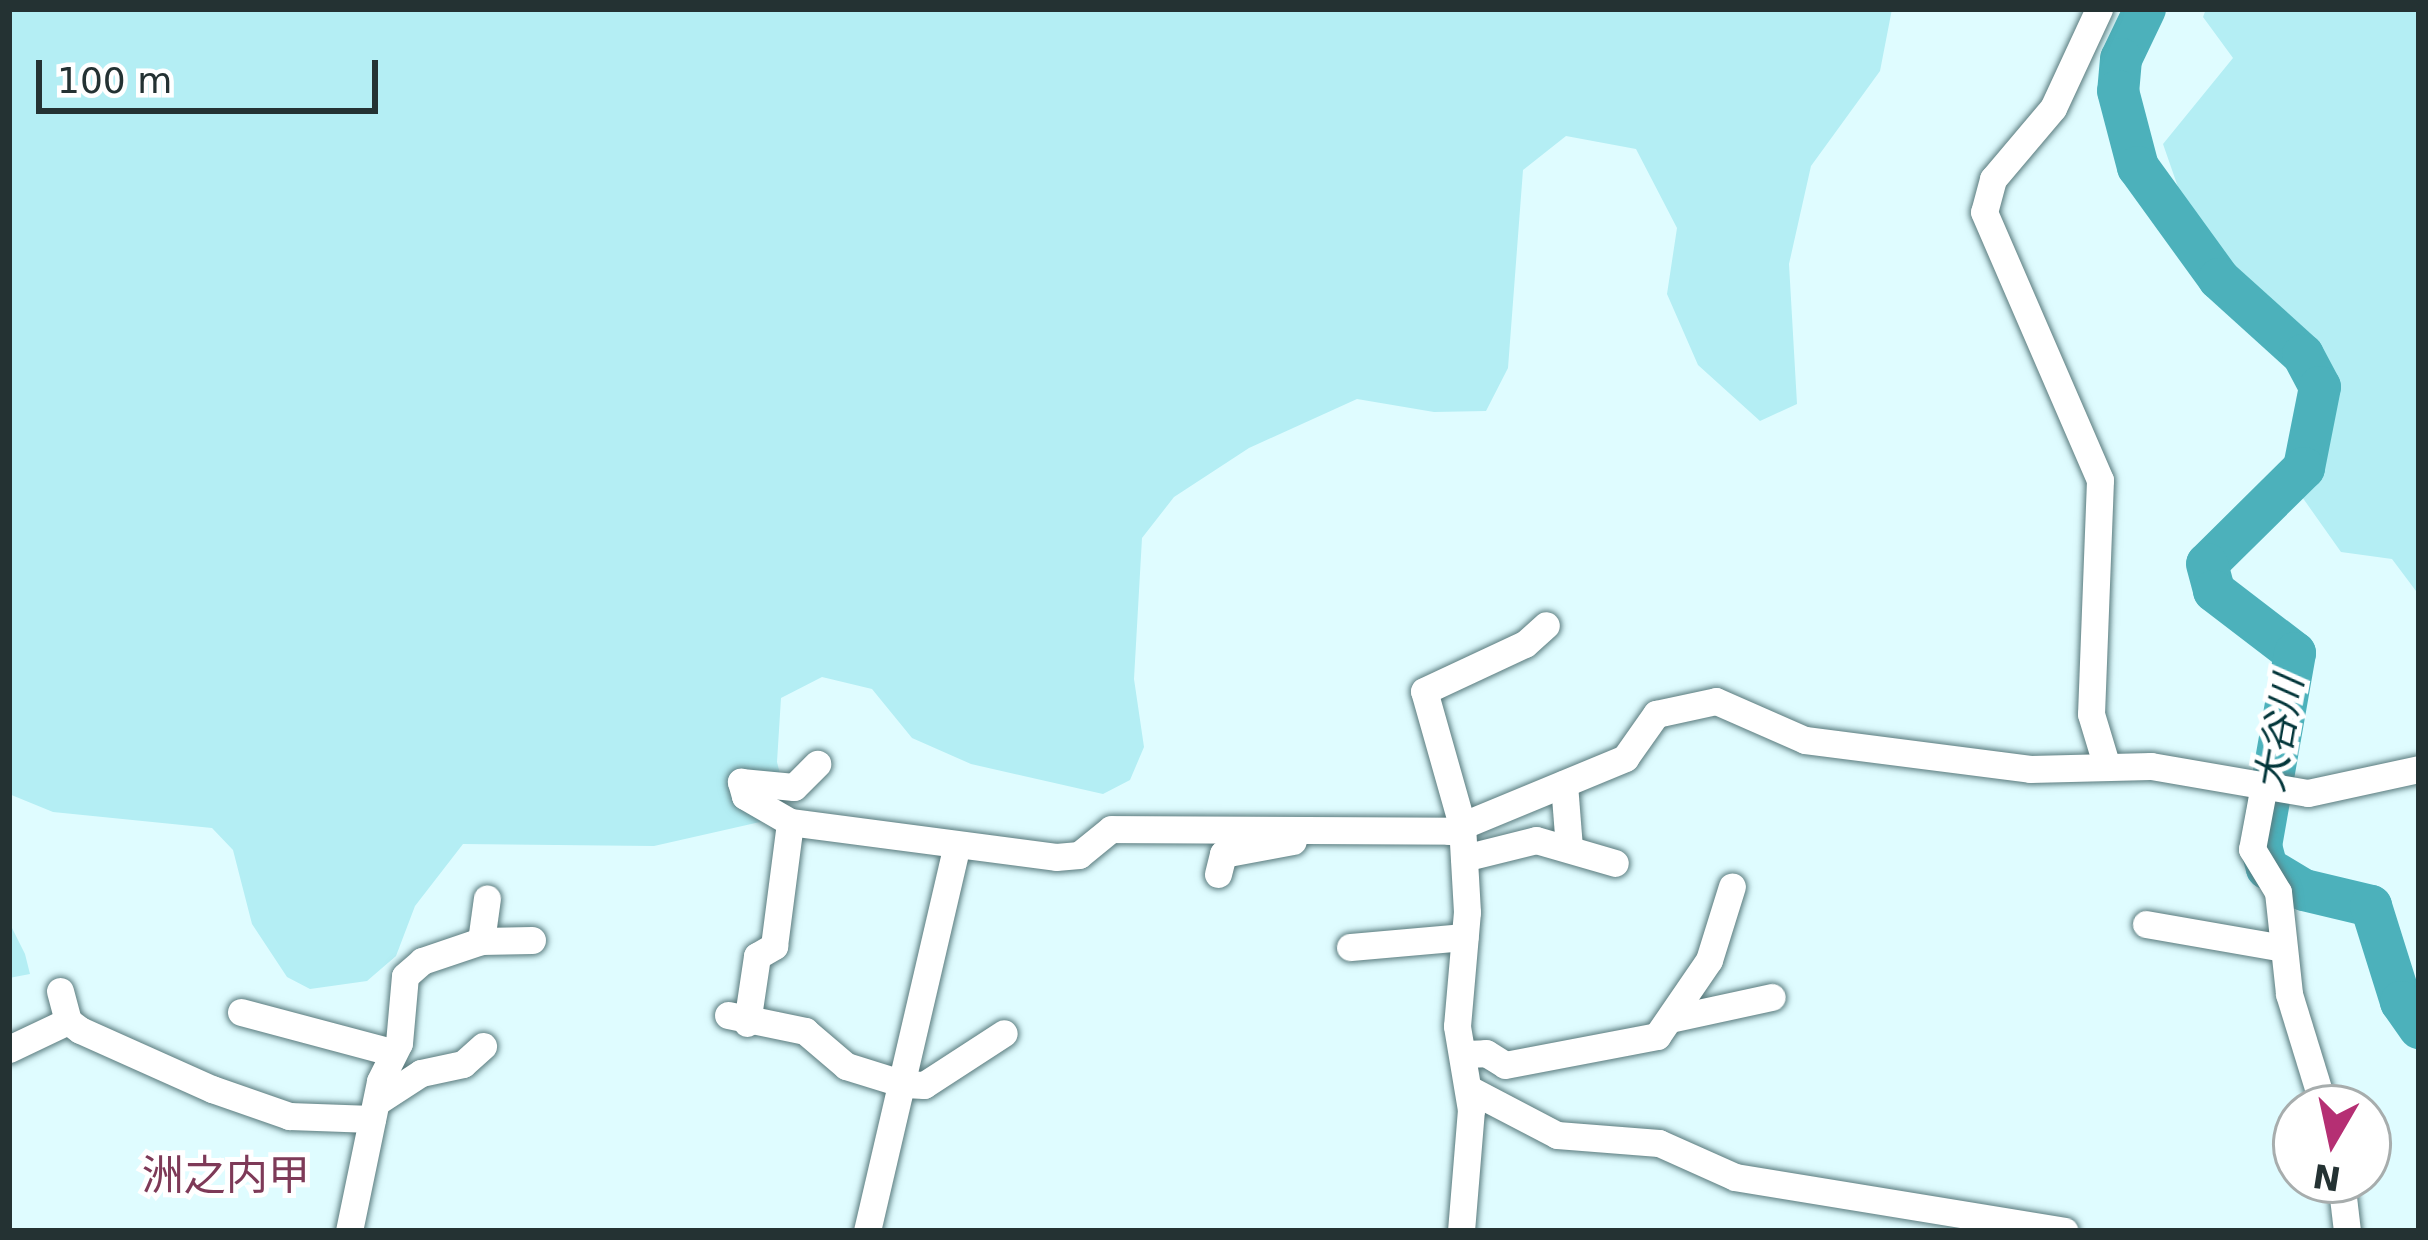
<!DOCTYPE html>
<meta charset="utf-8">
<style>
body{margin:0}
#map{position:relative;width:2428px;height:1240px;overflow:hidden;background:#dffcff;font-family:"DejaVu Sans","Noto Sans JP",sans-serif}
div>[style]{position:absolute}
.green>*{inset:0;background:#b4eef4}
.river>*{height:42px;margin:-21px;padding:0 21px;transform-origin:21px;border-radius:21px;background:#4cb1bb}
.roads{filter:drop-shadow(0 0 3px #597a7d) drop-shadow(0 0 3px #597a7d)}
.minor>*{height:27px;margin:-13.5px;padding:0 13.5px;transform-origin:13.5px;border-radius:13.5px;background:#fff}
span{translate:-50% -50%;white-space:nowrap;text-align:center;line-height:1.15;-webkit-text-stroke:10px #fff;paint-order:stroke}
.water-label{font-size:39px;color:#03363a;font-style:italic}
.quarter-label{font-size:42px;color:#7e3a58}
.frame{position:absolute;inset:0;border:12px solid #243233;pointer-events:none}
.north{position:absolute;left:2272px;top:1084px;width:120px;height:120px;box-sizing:border-box;background:#fff;border:3px solid #a7adad;border-radius:50%;rotate:189deg;font-size:33px;font-weight:700;line-height:48px;text-align:center;color:#243233}
.north::after{content:'';display:block;margin:auto;width:42px;height:54px;background:#b52f73;clip-path:polygon(50% 0,100% 100%,50% 72%,0 100%)}
.scale{position:absolute;left:36px;top:60px;width:342px;height:54px;box-sizing:border-box;border:6px solid #243233;border-top:0;padding-left:15px;font-size:36px;line-height:42px;white-space:nowrap;color:#243233;-webkit-text-stroke:9px #fff;paint-order:stroke}
</style>
<div id="map">
<div class="green">
<i style="clip-path:polygon(9px 9px,1892px 9px,1880px 71px,1811px 166px,1789px 264px,1797px 404px,1760px 421px,1698px 365px,1667px 294px,1677px 228px,1636px 149px,1566px 136px,1523px 170px,1508px 368px,1486px 411px,1434px 412px,1357px 399px,1249px 448px,1174px 497px,1142px 538px,1134px 679px,1144px 747px,1130px 780px,1103px 794px,971px 764px,912px 738px,872px 689px,822px 677px,781px 698px,777px 762px,786px 798px,760px 822px,654px 846px,463px 844px,415px 906px,396px 956px,367px 981px,310px 989px,287px 977px,252px 924px,233px 850px,212px 828px,53px 812px,9px 794px)"></i>
<i style="clip-path:polygon(2206px 9px,2419px 9px,2419px 595px,2392px 559px,2341px 552px,2300px 494px,2324px 450px,2336px 387px,2317px 353px,2220px 266px,2187px 213px,2163px 144px,2233px 58px,2203px 17px)"></i>
<i style="clip-path:polygon(9px 922px,25px 954px,30px 974px,9px 978px)"></i>
</div>
<div class="river">
<i style="left:2145px;top:9px;width:55px;rotate:115.6deg"></i>
<i style="left:2121px;top:59px;width:32px;rotate:95deg"></i>
<i style="left:2118px;top:91px;width:79px;rotate:75.3deg"></i>
<i style="left:2138px;top:167px;width:138px;rotate:54.1deg"></i>
<i style="left:2219px;top:279px;width:113px;rotate:42.1deg"></i>
<i style="left:2303px;top:355px;width:36px;rotate:62deg"></i>
<i style="left:2320px;top:387px;width:83px;rotate:101.2deg"></i>
<i style="left:2304px;top:468px;width:136px;rotate:135.3deg"></i>
<i style="left:2207px;top:564px;width:28px;rotate:75deg"></i>
<i style="left:2214px;top:591px;width:102px;rotate:37.4deg"></i>
<i style="left:2295px;top:653px;width:196px;rotate:100deg"></i>
<i style="left:2261px;top:846px;width:23px;rotate:75deg"></i>
<i style="left:2267px;top:868px;width:43px;rotate:30.7deg"></i>
<i style="left:2304px;top:890px;width:69px;rotate:13.4deg"></i>
<i style="left:2371px;top:906px;width:101px;rotate:72.6deg"></i>
<i style="left:2401px;top:1002px;width:32px;rotate:55deg"></i>
</div>
<div class="roads">
<div class="minor">
<i style="left:2099px;top:9px;width:109px;rotate:114.9deg"></i>
<i style="left:2053px;top:108px;width:93px;rotate:130.2deg"></i>
<i style="left:1993px;top:179px;width:34px;rotate:105deg"></i>
<i style="left:1984px;top:212px;width:292px;rotate:66.6deg"></i>
<i style="left:2100px;top:480px;width:234px;rotate:92.2deg"></i>
<i style="left:2091px;top:714px;width:55px;rotate:73.2deg"></i>
<i style="left:1564px;top:784px;width:63px;rotate:85.5deg"></i>
<i style="left:2264px;top:785px;width:65px;rotate:100.6deg"></i>
<i style="left:2252px;top:849px;width:50px;rotate:58.8deg"></i>
<i style="left:2278px;top:892px;width:103px;rotate:83.8deg"></i>
<i style="left:2289px;top:994px;width:119px;rotate:72.9deg"></i>
<i style="left:790px;top:822px;width:268px;rotate:7.5deg"></i>
<i style="left:1056px;top:857px;width:23px;rotate:-5deg"></i>
<i style="left:1079px;top:855px;width:41px;rotate:-39.1deg"></i>
<i style="left:1111px;top:829px;width:338px;rotate:0.3deg"></i>
<i style="left:1449px;top:831px;width:191px;rotate:-22.5deg"></i>
<i style="left:1625px;top:758px;width:54px;rotate:-54.8deg"></i>
<i style="left:1656px;top:714px;width:61px;rotate:-12.2deg"></i>
<i style="left:1716px;top:701px;width:97px;rotate:23.7deg"></i>
<i style="left:1805px;top:740px;width:227px;rotate:7.3deg"></i>
<i style="left:2030px;top:769px;width:121px;rotate:-1.4deg"></i>
<i style="left:2151px;top:766px;width:159px;rotate:9.8deg"></i>
<i style="left:2308px;top:793px;width:114px;rotate:-12.2deg"></i>
<i style="left:1464px;top:858px;width:74px;rotate:-14deg"></i>
<i style="left:1536px;top:840px;width:82px;rotate:16.2deg"></i>
<i style="left:1218px;top:874px;width:21px;rotate:-76deg"></i>
<i style="left:1223px;top:854px;width:71px;rotate:-10.5deg"></i>
<i style="left:2146px;top:924px;width:139px;rotate:9.9deg"></i>
<i style="left:481px;top:941px;width:43px;rotate:-82.1deg"></i>
<i style="left:1350px;top:947px;width:115px;rotate:-5deg"></i>
<i style="left:60px;top:991px;width:31px;rotate:75deg"></i>
<i style="left:68px;top:1021px;width:15px;rotate:37deg"></i>
<i style="left:80px;top:1030px;width:145px;rotate:24.1deg"></i>
<i style="left:212px;top:1089px;width:82px;rotate:19.3deg"></i>
<i style="left:289px;top:1116px;width:83px;rotate:2.1deg"></i>
<i style="left:241px;top:1012px;width:152px;rotate:14.9deg"></i>
<i style="left:728px;top:1015px;width:79px;rotate:11.7deg"></i>
<i style="left:805px;top:1031px;width:54px;rotate:40.5deg"></i>
<i style="left:846px;top:1066px;width:61px;rotate:17.2deg"></i>
<i style="left:904px;top:1084px;width:20px;rotate:3deg"></i>
<i style="left:924px;top:1085px;width:95px;rotate:-33deg"></i>
<i style="left:1670px;top:1019px;width:104px;rotate:-12.2deg"></i>
<i style="left:747px;top:1023px;width:68px;rotate:-81.5deg"></i>
<i style="left:757px;top:956px;width:20px;rotate:-30deg"></i>
<i style="left:774px;top:946px;width:125px;rotate:-82.6deg"></i>
<i style="left:790px;top:822px;width:52px;rotate:-150deg"></i>
<i style="left:745px;top:796px;width:15px;rotate:-106deg"></i>
<i style="left:741px;top:782px;width:53px;rotate:5.4deg"></i>
<i style="left:794px;top:787px;width:33px;rotate:-45deg"></i>
<i style="left:9px;top:1049px;width:65px;rotate:-25.4deg"></i>
<i style="left:1463px;top:1054px;width:23px;rotate:-2deg"></i>
<i style="left:1486px;top:1053px;width:22px;rotate:32deg"></i>
<i style="left:1505px;top:1065px;width:155px;rotate:-10.8deg"></i>
<i style="left:1657px;top:1036px;width:92px;rotate:-55.6deg"></i>
<i style="left:1709px;top:960px;width:77px;rotate:-72.7deg"></i>
<i style="left:1469px;top:1089px;width:99px;rotate:27.6deg"></i>
<i style="left:1557px;top:1135px;width:102px;rotate:4.5deg"></i>
<i style="left:1659px;top:1143px;width:83px;rotate:24.1deg"></i>
<i style="left:1735px;top:1177px;width:334px;rotate:9.3deg"></i>
<i style="left:378px;top:1101px;width:51px;rotate:-33.1deg"></i>
<i style="left:421px;top:1073px;width:43px;rotate:-12.1deg"></i>
<i style="left:463px;top:1064px;width:27px;rotate:-42deg"></i>
<i style="left:2341px;top:1180px;width:51px;rotate:83.3deg"></i>
<i style="left:349px;top:1231px;width:153px;rotate:-78.3deg"></i>
<i style="left:380px;top:1081px;width:42px;rotate:-63.4deg"></i>
<i style="left:399px;top:1043px;width:67px;rotate:-84.9deg"></i>
<i style="left:405px;top:976px;width:23px;rotate:-41deg"></i>
<i style="left:422px;top:961px;width:62px;rotate:-18.7deg"></i>
<i style="left:481px;top:941px;width:51px;rotate:-1.1deg"></i>
<i style="left:867px;top:1231px;width:393px;rotate:-76.9deg"></i>
<i style="left:1461px;top:1231px;width:121px;rotate:-85.3deg"></i>
<i style="left:1471px;top:1110px;width:85px;rotate:-99.5deg"></i>
<i style="left:1457px;top:1026px;width:114px;rotate:-85deg"></i>
<i style="left:1467px;top:912px;width:87px;rotate:-93.3deg"></i>
<i style="left:1462px;top:825px;width:139px;rotate:-105.8deg"></i>
<i style="left:1424px;top:691px;width:111px;rotate:-25deg"></i>
<i style="left:1525px;top:644px;width:28px;rotate:-42deg"></i>
</div>
</div>
<div class="water-label">
<span style="left:2280px;top:734px;rotate:-80deg">大谷川</span>
</div>
<div class="quarter-label">
<span style="left:226px;top:1176px">洲之内甲</span>
</div>
<div class="frame"></div>
<div class="north">N</div>
<div class="scale">100 m</div>
</div>
